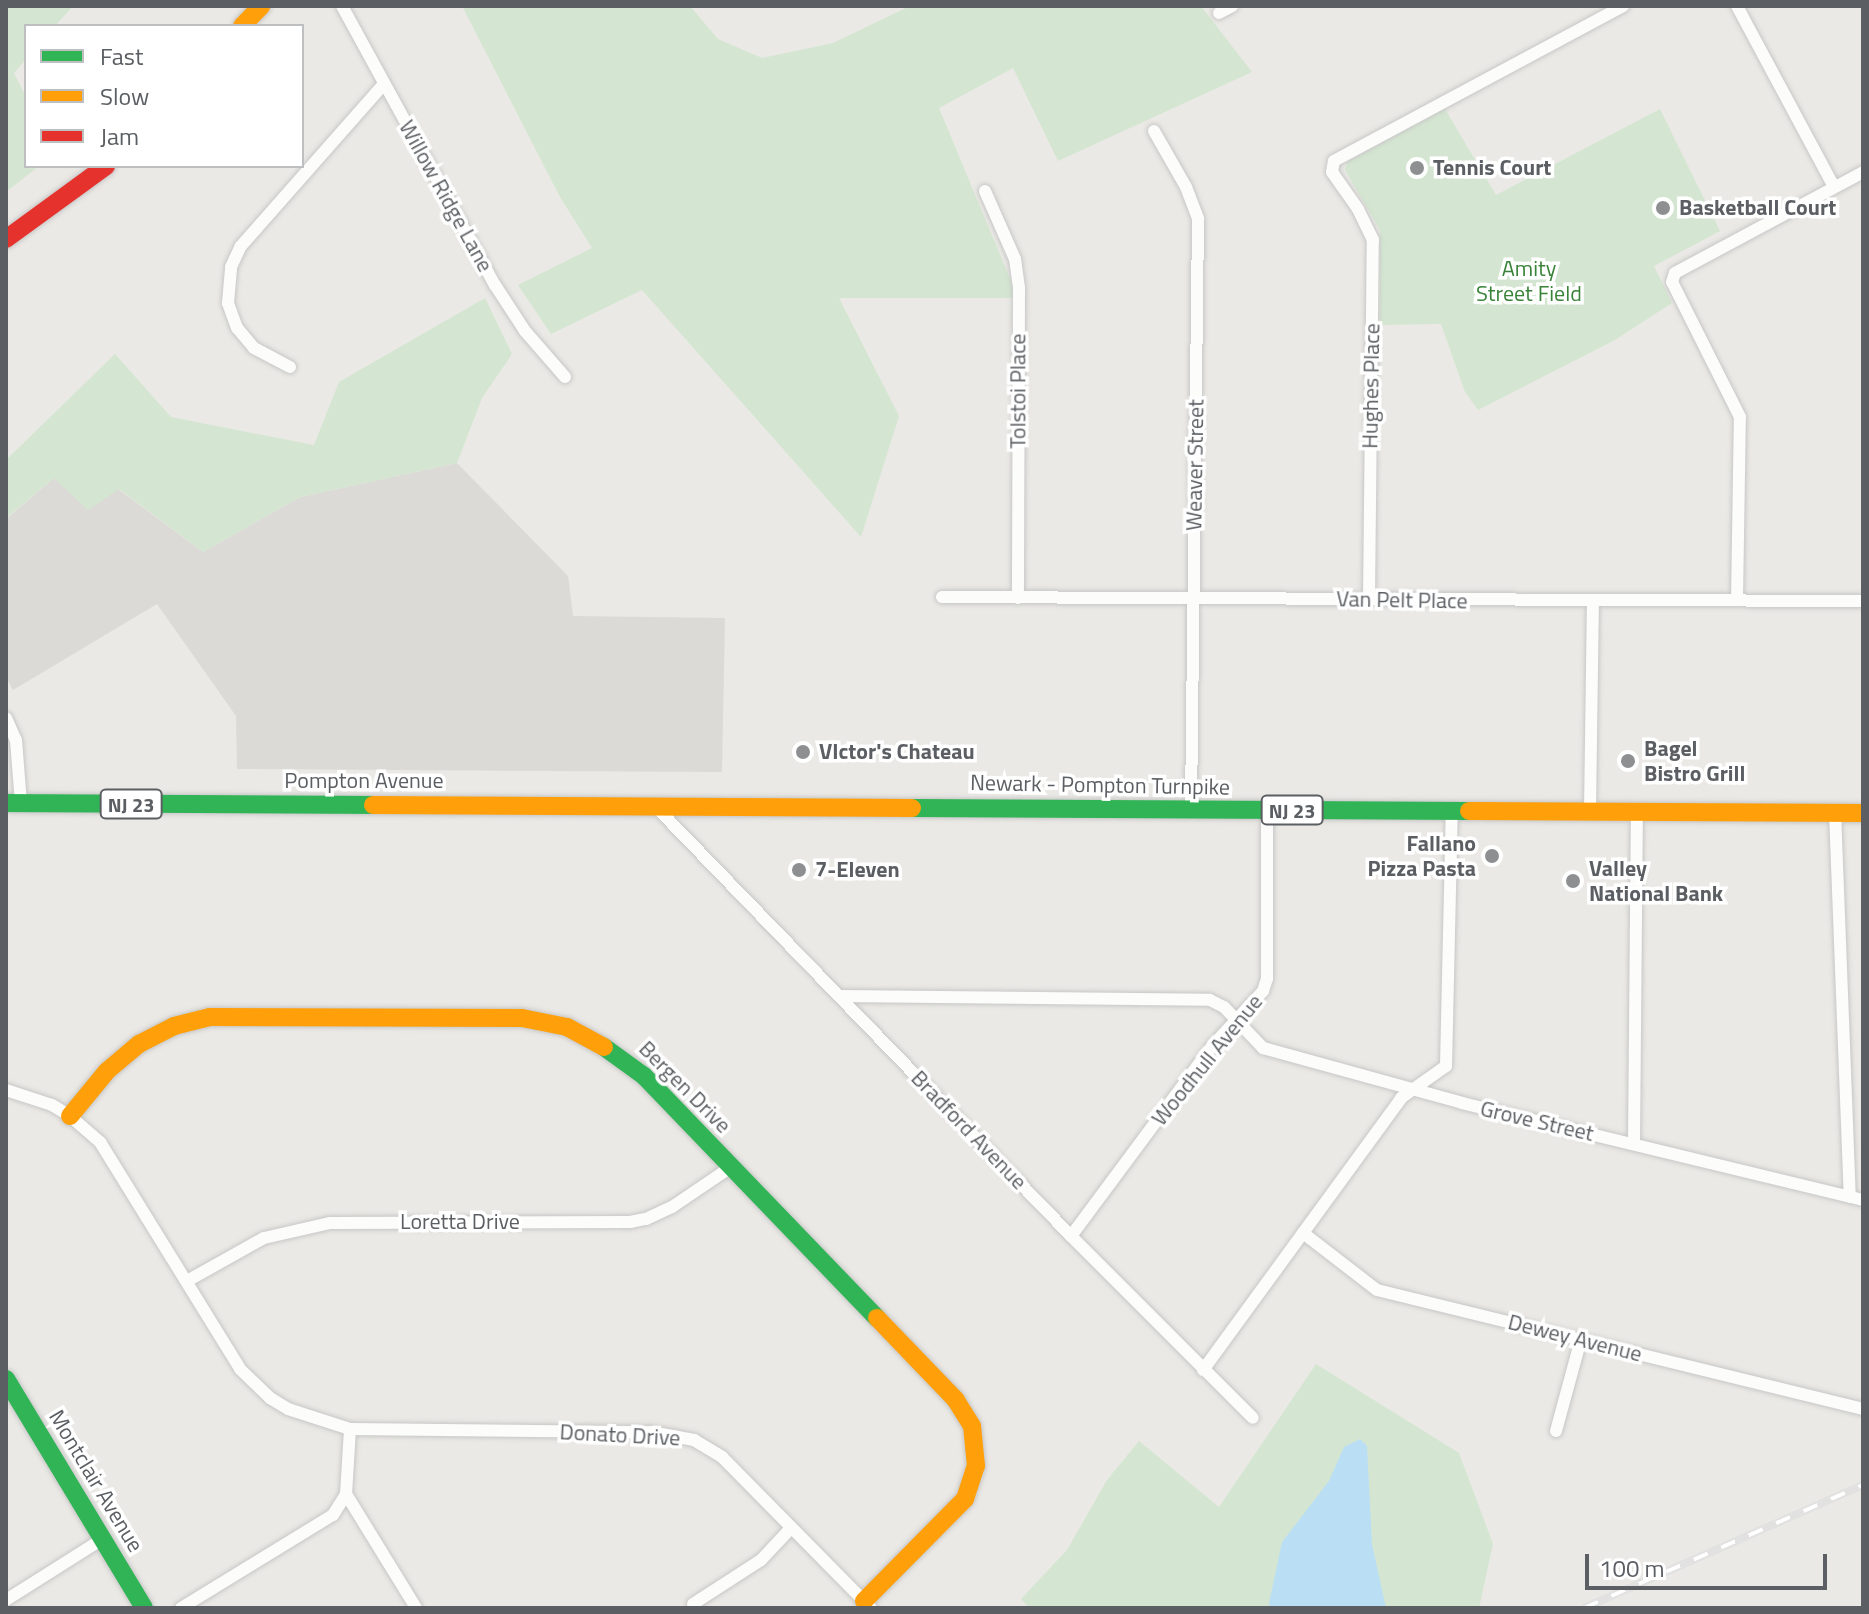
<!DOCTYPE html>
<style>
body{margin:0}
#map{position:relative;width:1869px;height:1614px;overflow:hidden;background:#eae9e5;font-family:"Titillium Web",sans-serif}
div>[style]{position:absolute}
.industrial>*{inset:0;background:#dbdad6}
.green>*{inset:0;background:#d4e6d1}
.water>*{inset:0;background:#badef4}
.roads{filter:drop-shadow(0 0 2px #c7c7c7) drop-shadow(0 0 2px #c7c7c7)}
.street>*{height:12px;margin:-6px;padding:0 6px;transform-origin:6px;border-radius:6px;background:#fcfcfb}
.fast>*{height:18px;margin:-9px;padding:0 9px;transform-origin:9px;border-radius:9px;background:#30b455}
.slow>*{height:18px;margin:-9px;padding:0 9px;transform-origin:9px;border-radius:9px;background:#ff9f0a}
.jam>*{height:18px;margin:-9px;padding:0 9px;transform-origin:9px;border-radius:9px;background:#e5322d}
.rail>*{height:8px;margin-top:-4px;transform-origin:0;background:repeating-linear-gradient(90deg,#fff 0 15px,#e2e1e1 0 30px);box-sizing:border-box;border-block:2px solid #e2e1e1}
.dots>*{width:22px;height:22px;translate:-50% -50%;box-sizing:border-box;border:4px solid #fff;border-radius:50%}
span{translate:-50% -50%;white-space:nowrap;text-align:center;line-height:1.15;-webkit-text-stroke:7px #fff;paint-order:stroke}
.shield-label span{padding:2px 6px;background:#fff;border:2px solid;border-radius:6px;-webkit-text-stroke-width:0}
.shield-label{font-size:20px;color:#5b5e62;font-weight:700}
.poi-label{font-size:22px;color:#5b5e62;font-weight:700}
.left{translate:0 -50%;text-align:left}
.right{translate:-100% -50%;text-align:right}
.street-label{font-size:22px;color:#5b5e62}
.park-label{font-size:22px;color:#398339}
.frame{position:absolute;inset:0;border:8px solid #5b5e62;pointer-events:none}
.legend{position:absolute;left:24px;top:24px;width:280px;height:144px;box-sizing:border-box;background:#fff;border:2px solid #bdbfc0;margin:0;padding:10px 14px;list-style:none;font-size:24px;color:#5b5e62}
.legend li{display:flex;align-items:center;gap:16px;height:40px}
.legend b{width:40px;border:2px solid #bdbfc0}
.scale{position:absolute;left:1585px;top:1554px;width:242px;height:36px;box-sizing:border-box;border:4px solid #5b5e62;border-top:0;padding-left:10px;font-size:24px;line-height:28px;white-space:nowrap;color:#5b5e62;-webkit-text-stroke:6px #fff;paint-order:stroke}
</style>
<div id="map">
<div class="industrial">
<i style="clip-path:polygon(457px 463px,568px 576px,573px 616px,725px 618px,722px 772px,237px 769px,236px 716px,157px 604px,13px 690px,6px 677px,6px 519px,54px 478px,118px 489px,203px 552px,300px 497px)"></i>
</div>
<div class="green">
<i style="clip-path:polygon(6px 6px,73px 6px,55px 26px,26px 26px,26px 59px,14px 73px,26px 97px,26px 166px,39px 166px,6px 192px)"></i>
<i style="clip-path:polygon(462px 6px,690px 6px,718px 39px,762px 58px,833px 43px,910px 6px,1201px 6px,1252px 72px,1058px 161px,1013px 68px,939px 108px,1018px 298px,839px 298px,899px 416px,861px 537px,642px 290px,551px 334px,518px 285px,592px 248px,560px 197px)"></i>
<i style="clip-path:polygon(1445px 109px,1496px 195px,1660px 109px,1720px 231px,1654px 266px,1672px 303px,1615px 340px,1478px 410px,1465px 392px,1441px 324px,1380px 325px,1380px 230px,1345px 170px,1348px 161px)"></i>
<i style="clip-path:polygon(485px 298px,512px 354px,482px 398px,457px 463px,300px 497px,203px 552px,119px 489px,88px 510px,54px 478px,6px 518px,6px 460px,115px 354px,171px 417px,314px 445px,339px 382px)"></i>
<i style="clip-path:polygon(1316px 1364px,1459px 1453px,1493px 1544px,1479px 1608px,1029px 1608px,1021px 1599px,1067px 1550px,1107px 1480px,1139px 1441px,1219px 1507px)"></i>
</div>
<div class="water">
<i style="clip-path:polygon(1360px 1439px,1367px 1446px,1372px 1544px,1386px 1608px,1271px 1608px,1269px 1603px,1282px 1542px,1329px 1481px,1344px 1447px)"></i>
</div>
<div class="roads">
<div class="street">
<i style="left:342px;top:6px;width:318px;rotate:61.3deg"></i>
<i style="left:495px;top:285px;width:55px;rotate:56.9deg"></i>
<i style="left:525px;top:331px;width:61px;rotate:49deg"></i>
<i style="left:1737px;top:6px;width:205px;rotate:61.8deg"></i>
<i style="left:1219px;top:13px;width:15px;rotate:-28deg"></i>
<i style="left:1154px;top:131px;width:64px;rotate:60.3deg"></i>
<i style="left:1186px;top:187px;width:34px;rotate:69deg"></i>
<i style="left:1198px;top:219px;width:590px;rotate:90.68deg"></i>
<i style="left:985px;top:191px;width:74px;rotate:66.2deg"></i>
<i style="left:1015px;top:259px;width:29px;rotate:82deg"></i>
<i style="left:1019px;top:288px;width:310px;rotate:90.2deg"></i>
<i style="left:290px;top:367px;width:41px;rotate:-152.2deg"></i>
<i style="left:254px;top:348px;width:26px;rotate:-130deg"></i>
<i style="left:237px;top:328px;width:27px;rotate:-110deg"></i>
<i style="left:228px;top:303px;width:36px;rotate:-85deg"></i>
<i style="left:231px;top:267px;width:23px;rotate:-65deg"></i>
<i style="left:241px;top:246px;width:216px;rotate:-48.6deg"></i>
<i style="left:942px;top:597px;width:921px;rotate:0.25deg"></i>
<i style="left:1369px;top:600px;width:360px;rotate:-89.4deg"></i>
<i style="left:1373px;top:240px;width:34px;rotate:-116deg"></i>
<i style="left:1358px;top:209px;width:45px;rotate:-125.1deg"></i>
<i style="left:1332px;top:172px;width:11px;rotate:-80deg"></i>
<i style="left:1334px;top:161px;width:328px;rotate:-28.2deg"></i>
<i style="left:1737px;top:600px;width:183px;rotate:-89.1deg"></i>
<i style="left:1740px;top:417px;width:151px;rotate:-116.7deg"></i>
<i style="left:1672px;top:282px;width:9px;rotate:-72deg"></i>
<i style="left:1675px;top:273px;width:213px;rotate:-28.2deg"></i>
<i style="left:6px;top:718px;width:24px;rotate:66deg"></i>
<i style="left:16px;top:740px;width:63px;rotate:85.5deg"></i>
<i style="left:656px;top:807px;width:597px;rotate:45.95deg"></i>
<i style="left:1071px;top:1236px;width:257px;rotate:45deg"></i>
<i style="left:1590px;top:811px;width:209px;rotate:-89.2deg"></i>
<i style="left:1835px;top:812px;width:385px;rotate:87.8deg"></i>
<i style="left:840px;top:996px;width:370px;rotate:0.6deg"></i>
<i style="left:1210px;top:1000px;width:16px;rotate:27deg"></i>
<i style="left:1224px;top:1007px;width:57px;rotate:46.4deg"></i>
<i style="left:1263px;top:1048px;width:206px;rotate:15.4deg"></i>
<i style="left:1462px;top:1103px;width:413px;rotate:13.6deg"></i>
<i style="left:6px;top:1090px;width:48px;rotate:18.1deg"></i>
<i style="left:52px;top:1105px;width:21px;rotate:31deg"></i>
<i style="left:70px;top:1116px;width:40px;rotate:41deg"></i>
<i style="left:100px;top:1142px;width:267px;rotate:58.3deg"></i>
<i style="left:240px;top:1369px;width:42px;rotate:44deg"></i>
<i style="left:270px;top:1398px;width:21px;rotate:31deg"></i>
<i style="left:288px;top:1409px;width:65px;rotate:17.9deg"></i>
<i style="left:350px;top:1429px;width:301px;rotate:0.6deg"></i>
<i style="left:651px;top:1432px;width:44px;rotate:10.5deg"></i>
<i style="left:694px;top:1440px;width:33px;rotate:31deg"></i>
<i style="left:722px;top:1457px;width:212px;rotate:45.4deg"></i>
<i style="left:1634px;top:1144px;width:332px;rotate:-89.5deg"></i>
<i style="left:1303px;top:1233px;width:93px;rotate:37.6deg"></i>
<i style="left:1377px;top:1290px;width:500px;rotate:13.76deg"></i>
<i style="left:1071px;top:1236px;width:238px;rotate:-53.4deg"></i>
<i style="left:1213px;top:1045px;width:74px;rotate:-47.2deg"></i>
<i style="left:1263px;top:991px;width:13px;rotate:-72deg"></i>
<i style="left:1267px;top:979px;width:169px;rotate:-90deg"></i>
<i style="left:187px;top:1281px;width:88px;rotate:-29.2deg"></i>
<i style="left:264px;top:1238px;width:68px;rotate:-12.8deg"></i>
<i style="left:330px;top:1223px;width:300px;rotate:-0.2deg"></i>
<i style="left:630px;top:1222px;width:16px;rotate:-11deg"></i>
<i style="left:646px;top:1219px;width:29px;rotate:-25deg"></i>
<i style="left:672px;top:1207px;width:71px;rotate:-34.1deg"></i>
<i style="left:1203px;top:1370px;width:336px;rotate:-53.9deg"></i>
<i style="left:1401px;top:1098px;width:55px;rotate:-35.4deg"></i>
<i style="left:1446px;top:1066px;width:255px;rotate:-88.7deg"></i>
<i style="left:350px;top:1429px;width:65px;rotate:93.5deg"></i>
<i style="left:346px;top:1494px;width:134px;rotate:58.4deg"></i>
<i style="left:1556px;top:1431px;width:95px;rotate:-74.8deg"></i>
<i style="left:6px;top:1600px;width:116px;rotate:-32.3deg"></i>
<i style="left:693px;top:1604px;width:81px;rotate:-32.9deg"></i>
<i style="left:761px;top:1560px;width:44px;rotate:-46.8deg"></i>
<i style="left:181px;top:1608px;width:178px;rotate:-31.5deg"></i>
<i style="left:333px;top:1515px;width:25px;rotate:-58deg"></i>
</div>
<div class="fast">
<i style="left:6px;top:803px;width:367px;rotate:0.3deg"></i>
<i style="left:912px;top:808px;width:557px;rotate:0.31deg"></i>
<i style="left:604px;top:1047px;width:49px;rotate:35.9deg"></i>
<i style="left:644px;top:1076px;width:336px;rotate:46.1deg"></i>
<i style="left:6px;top:1379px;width:267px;rotate:58.9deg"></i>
</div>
<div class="slow">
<i style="left:242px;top:26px;width:28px;rotate:-46deg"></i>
<i style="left:373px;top:805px;width:539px;rotate:0.32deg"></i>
<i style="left:1469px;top:811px;width:394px;rotate:0.3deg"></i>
<i style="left:70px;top:1116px;width:58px;rotate:-50.6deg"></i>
<i style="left:107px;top:1071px;width:42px;rotate:-40.2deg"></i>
<i style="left:139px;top:1044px;width:39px;rotate:-27deg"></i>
<i style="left:174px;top:1026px;width:37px;rotate:-14deg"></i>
<i style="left:210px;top:1017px;width:312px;rotate:0.2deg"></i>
<i style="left:522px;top:1018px;width:46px;rotate:11.3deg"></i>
<i style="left:567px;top:1027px;width:42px;rotate:28.4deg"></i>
<i style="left:864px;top:1601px;width:144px;rotate:-45.3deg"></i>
<i style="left:965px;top:1499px;width:35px;rotate:-72deg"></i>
<i style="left:976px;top:1466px;width:40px;rotate:-95.7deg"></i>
<i style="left:972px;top:1426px;width:31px;rotate:-122deg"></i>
<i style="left:956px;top:1400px;width:114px;rotate:-133.9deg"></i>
</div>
<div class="jam">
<i style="left:6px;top:239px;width:124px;rotate:-36.1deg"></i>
</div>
</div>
<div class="rail">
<i style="left:1584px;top:1608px;width:305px;rotate:-23.8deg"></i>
</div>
<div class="dots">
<i style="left:1417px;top:168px;background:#8d8f90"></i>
<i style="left:1663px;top:208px;background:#8d8f90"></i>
<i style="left:803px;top:752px;background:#8d8f90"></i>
<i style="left:1628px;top:761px;background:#8d8f90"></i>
<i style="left:1492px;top:856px;background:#8d8f90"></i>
<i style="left:799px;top:870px;background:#8d8f90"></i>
<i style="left:1573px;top:881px;background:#8d8f90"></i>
</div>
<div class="shield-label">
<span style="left:131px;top:804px">NJ 23</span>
<span style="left:1292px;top:810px">NJ 23</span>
</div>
<div class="poi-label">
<span class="left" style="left:1433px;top:168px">Tennis Court</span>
<span class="left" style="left:1679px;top:208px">Basketball Court</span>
<span class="left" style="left:1644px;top:761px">Bagel<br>Bistro Grill</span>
<span class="left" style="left:819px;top:752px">VIctor's Chateau</span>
<span class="right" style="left:1476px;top:856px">Fallano<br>Pizza Pasta</span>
<span class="left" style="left:1589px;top:881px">Valley<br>National Bank</span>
<span class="left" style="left:815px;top:870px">7-Eleven</span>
</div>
<div class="street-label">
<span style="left:446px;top:196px;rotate:61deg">Willow Ridge Lane</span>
<span style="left:1371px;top:386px;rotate:-89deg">Hughes Place</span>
<span style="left:1018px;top:391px;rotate:-90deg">Tolstoi Place</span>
<span style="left:1195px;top:465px;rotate:-89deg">Weaver Street</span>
<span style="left:1402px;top:600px;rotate:1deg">Van Pelt Place</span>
<span style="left:364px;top:781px">Pompton Avenue</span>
<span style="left:1100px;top:785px;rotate:1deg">Newark - Pompton Turnpike</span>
<span style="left:1207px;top:1060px;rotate:-51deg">Woodhull Avenue</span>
<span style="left:685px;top:1087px;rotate:45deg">Bergen Drive</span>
<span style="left:1537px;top:1121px;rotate:13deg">Grove Street</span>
<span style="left:969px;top:1130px;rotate:46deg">Bradford Avenue</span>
<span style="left:460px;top:1222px">Loretta Drive</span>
<span style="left:1575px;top:1338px;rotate:14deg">Dewey Avenue</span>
<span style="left:620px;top:1435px;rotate:3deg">Donato Drive</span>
<span style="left:96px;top:1481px;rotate:59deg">Montclair Avenue</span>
</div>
<div class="park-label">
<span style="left:1529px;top:281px">Amity<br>Street Field</span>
</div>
<div class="frame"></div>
<ul class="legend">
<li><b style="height:10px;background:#30b455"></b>Fast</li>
<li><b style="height:10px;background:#ff9f0a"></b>Slow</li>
<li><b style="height:10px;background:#e5322d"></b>Jam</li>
</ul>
<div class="scale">100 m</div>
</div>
